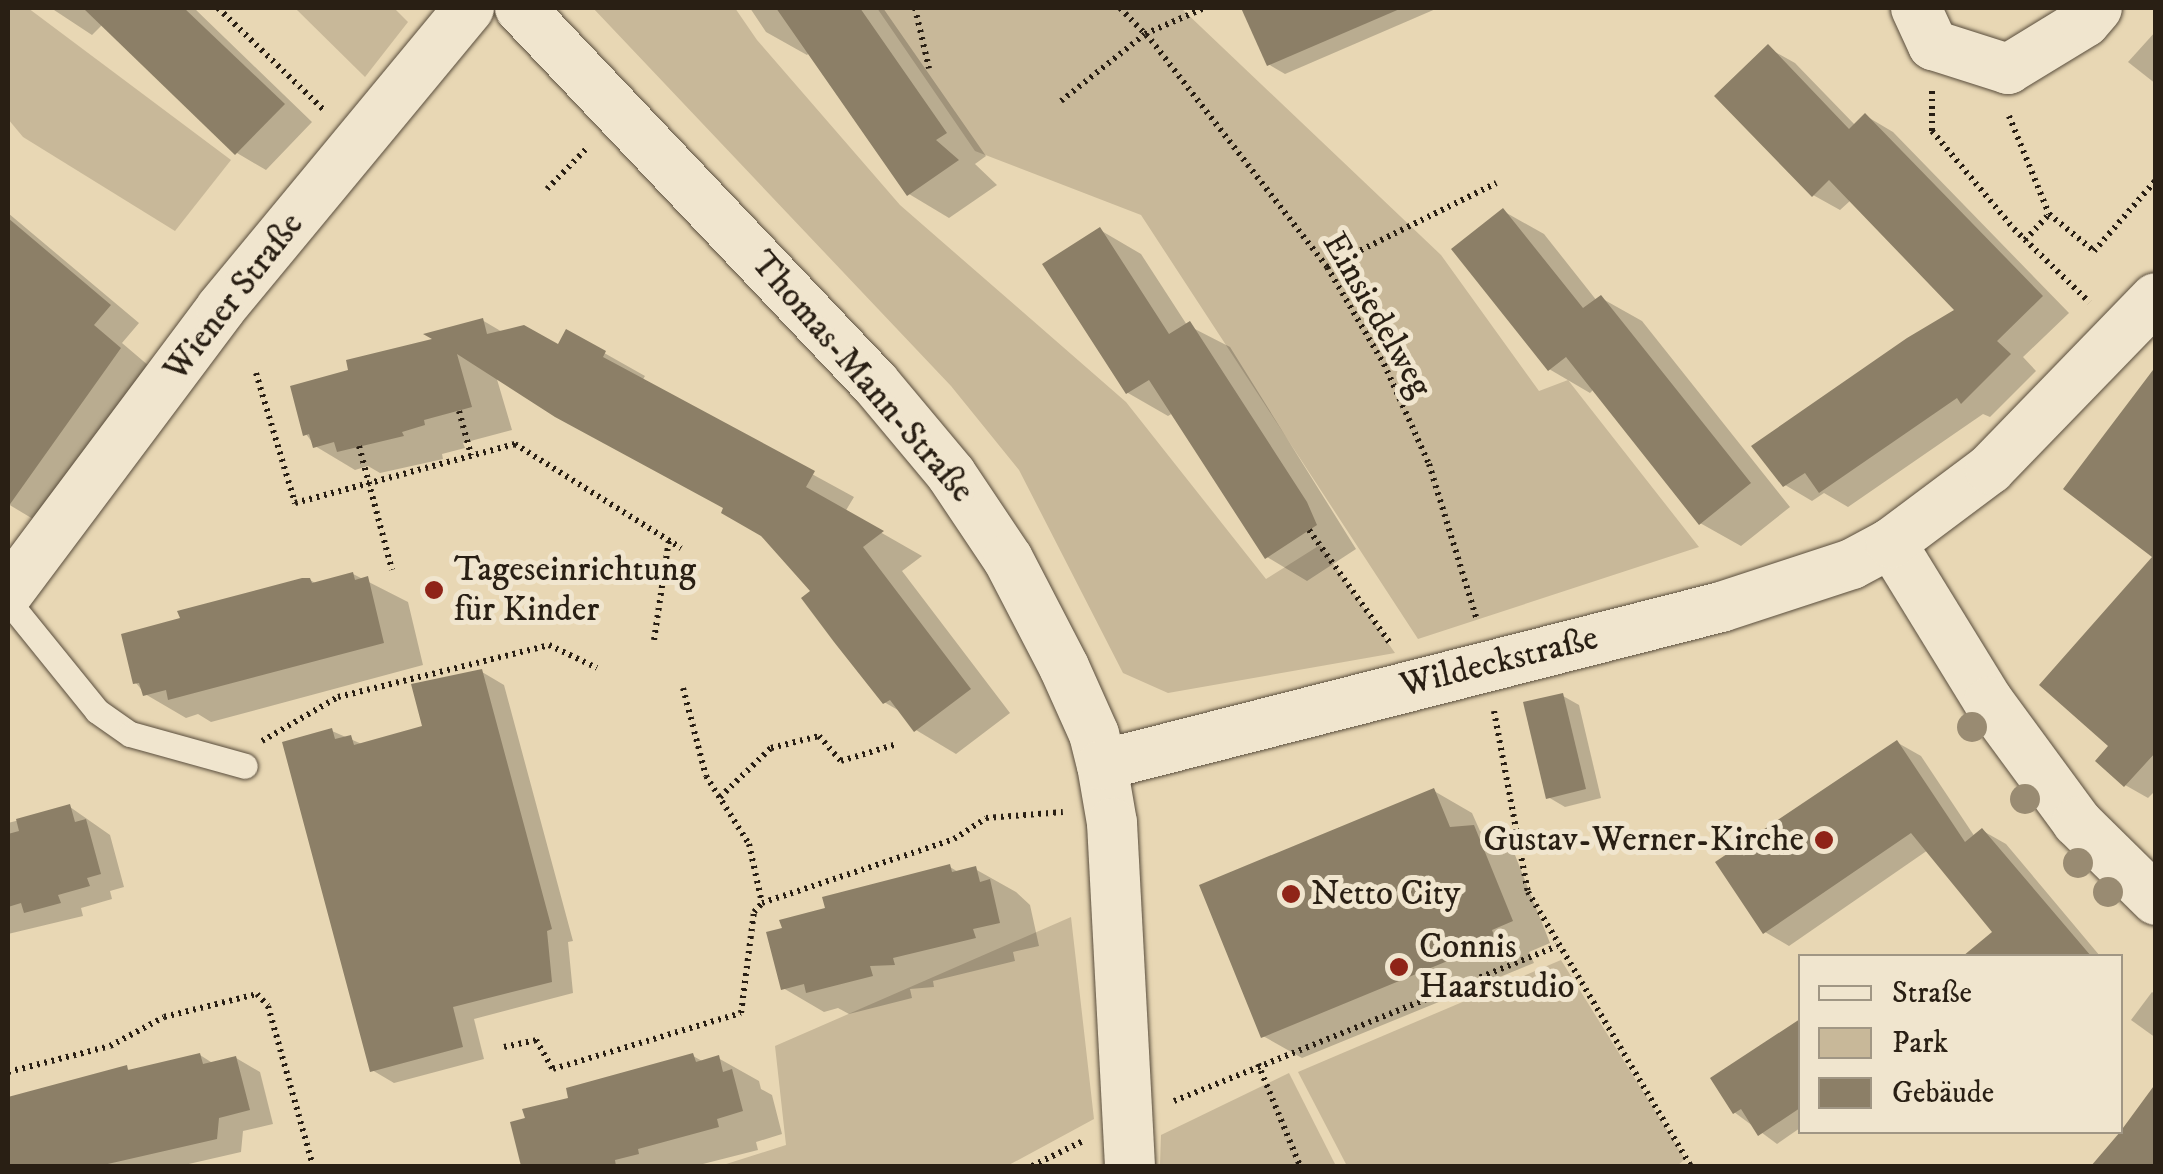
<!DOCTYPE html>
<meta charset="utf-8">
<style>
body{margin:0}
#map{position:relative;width:2163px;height:1174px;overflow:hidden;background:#e8d7b4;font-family:"IM FELL DW Pica",serif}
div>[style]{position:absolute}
.green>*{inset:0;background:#c8b899}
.shadow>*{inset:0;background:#0003}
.building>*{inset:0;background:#8c7f67}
.path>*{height:6px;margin-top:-3px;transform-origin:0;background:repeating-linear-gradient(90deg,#291f14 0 2.5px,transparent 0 7.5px)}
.roads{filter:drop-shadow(0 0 2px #594d3c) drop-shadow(0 0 2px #594d3c)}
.lane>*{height:25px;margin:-12.5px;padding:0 12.5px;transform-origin:12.5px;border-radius:12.5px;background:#f0e5ce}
.street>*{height:50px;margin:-25px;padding:0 25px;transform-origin:25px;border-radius:25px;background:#f0e5ce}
.trees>*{width:30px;height:30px;margin:-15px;border-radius:50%;background:#998b72}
.dots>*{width:28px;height:28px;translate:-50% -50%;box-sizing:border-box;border:5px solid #f0e5ce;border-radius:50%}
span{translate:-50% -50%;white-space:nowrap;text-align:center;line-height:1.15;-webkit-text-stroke:10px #f0e5ce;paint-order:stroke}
.street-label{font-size:35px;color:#291f14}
.poi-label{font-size:35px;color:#291f14}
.left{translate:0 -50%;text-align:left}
.right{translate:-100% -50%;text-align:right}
.frame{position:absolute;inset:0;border:10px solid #291f14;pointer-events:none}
.legend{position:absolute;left:1798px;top:954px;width:325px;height:180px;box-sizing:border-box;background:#f0e5ce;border:2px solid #a09684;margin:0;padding:12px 18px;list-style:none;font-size:30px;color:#291f14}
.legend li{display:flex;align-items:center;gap:20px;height:50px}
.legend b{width:50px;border:2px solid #a09684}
</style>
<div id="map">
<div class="green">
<i style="clip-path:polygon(8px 8px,28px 8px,231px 160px,175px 231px,23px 137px,8px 119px)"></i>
<i style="clip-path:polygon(295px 8px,394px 8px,408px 22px,365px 77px)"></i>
<i style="clip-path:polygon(593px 8px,735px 8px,757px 40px,900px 205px,1126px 402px,1266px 579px,1320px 545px,1395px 653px,1168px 693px,1123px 673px,1019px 470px,951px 386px)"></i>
<i style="clip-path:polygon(877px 8px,1181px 8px,1441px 255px,1539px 391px,1568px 380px,1699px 547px,1418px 639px,1141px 215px,975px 151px)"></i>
<i style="clip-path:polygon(1071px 917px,1094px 1119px,1007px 1166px,720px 1166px,786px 1145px,775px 1046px)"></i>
<i style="clip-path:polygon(1561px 960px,1685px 1159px,1677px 1166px,1347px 1166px,1298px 1072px)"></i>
<i style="clip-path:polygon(1289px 1073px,1336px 1166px,1160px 1166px,1161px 1135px)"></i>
</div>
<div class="shadow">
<i style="clip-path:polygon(51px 8px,194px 8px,312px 122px,266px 170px,237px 153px,103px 24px,92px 35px)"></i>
<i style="clip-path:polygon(750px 8px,883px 8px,986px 156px,975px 164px,997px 185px,949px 218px,909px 194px,810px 52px,807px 55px,766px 32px)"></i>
<i style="clip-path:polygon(1244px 8px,1438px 8px,1285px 74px,1268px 64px)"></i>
<i style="clip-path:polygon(2156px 31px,2156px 84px,2128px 62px)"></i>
<i style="clip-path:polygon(1768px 48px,1795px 63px,1856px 126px,1866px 116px,1893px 132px,2069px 313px,2023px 357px,2036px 371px,1990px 417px,1983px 414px,1848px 507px,1824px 493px,1812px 501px,1785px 485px,1959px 311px,1851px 200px,1840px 210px,1813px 195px)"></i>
<i style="clip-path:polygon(1503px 211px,1544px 234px,1597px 301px,1601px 298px,1642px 321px,1790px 507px,1741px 546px,1700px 523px,1594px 389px,1590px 393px,1549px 369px)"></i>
<i style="clip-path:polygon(8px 213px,139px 323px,122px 343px,149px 366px,38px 522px,8px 504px,8px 318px,13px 313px,8px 308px)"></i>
<i style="clip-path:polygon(1100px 230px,1141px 254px,1187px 325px,1230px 347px,1356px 549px,1307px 581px,1267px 557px,1173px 413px,1168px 416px,1128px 393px)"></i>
<i style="clip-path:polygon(482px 320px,504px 333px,559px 347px,567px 332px,645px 376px,642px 381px,854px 497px,845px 512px,922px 556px,902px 571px,1010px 713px,956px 754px,916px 730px,903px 713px,884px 702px,813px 591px,765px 536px,726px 508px,496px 376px,512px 430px,463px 443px,465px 448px,442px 454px,443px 459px,380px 473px,368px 466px,355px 470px,315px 446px,306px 434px,352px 371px)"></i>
<i style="clip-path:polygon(2156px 557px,2156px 790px,2148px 798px,2125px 785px,2111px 746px)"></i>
<i style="clip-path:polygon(353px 574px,408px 602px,423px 665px,211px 722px,198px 714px,186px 718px,145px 694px,136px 683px,310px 580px,317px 584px)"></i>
<i style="clip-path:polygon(482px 672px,504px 685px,573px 941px,568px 942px,573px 993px,474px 1019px,484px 1059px,394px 1083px,372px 1070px,332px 731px,364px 745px,425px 728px)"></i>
<i style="clip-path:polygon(1563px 696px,1579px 705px,1601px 798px,1565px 807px,1548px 797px)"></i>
<i style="clip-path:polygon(1898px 743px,1921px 756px,1975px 837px,1983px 831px,2006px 844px,2100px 956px,1967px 956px,1996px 933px,1928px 850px,1789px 946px,1765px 932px)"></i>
<i style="clip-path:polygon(1434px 791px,1472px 813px,1480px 831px,1513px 850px,1550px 943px,1529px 952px,1534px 963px,1302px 1058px,1263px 1036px)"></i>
<i style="clip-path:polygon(70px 807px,110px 835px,124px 887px,110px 891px,112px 899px,81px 908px,83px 916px,8px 934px,8px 823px)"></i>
<i style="clip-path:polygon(950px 867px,960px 873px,975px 869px,1016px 892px,1030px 905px,1039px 946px,1013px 952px,1015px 961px,933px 981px,934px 987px,910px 989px,912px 998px,849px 1014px,838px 1008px,824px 1012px,783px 988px,828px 909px)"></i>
<i style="clip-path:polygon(2152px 992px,2156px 995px,2156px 1038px,2131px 1020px)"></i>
<i style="clip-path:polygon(1800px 1023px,1800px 1128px,1777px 1144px,1734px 1112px,1714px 1079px)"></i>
<i style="clip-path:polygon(200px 1055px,214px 1064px,236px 1058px,260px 1072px,273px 1124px,243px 1131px,241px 1152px,180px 1166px,8px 1166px,8px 1099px,126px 1068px,132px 1072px)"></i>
<i style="clip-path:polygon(693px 1056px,704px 1062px,718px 1058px,759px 1081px,761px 1089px,772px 1095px,782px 1134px,756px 1142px,758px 1150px,695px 1166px,524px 1166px,513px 1123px)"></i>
</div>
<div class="building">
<i style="clip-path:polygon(83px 8px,184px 8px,285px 104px,235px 155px)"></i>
<i style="clip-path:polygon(776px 8px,860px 8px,947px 133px,936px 140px,959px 160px,907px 196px)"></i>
<i style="clip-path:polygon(1241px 8px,1402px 8px,1267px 66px)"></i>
<i style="clip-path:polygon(1768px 44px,1849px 129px,1865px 113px,2043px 296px,1997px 341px,2011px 354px,1961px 404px,1957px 398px,1819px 493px,1805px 473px,1783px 487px,1751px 446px,1907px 338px,1954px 310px,1829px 180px,1812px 197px,1714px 96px)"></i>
<i style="clip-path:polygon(1503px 208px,1583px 308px,1601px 295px,1751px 483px,1699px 525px,1566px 357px,1548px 371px,1451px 249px)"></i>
<i style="clip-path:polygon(8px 218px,111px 305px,94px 325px,121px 348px,8px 507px)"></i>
<i style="clip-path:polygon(1100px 227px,1169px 334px,1190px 321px,1307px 502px,1317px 525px,1265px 559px,1149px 380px,1126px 394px,1042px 264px)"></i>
<i style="clip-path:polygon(483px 318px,487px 334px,524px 325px,558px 344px,566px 329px,606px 351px,603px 357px,815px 471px,806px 487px,884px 531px,863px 547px,971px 689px,914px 732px,890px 700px,883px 704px,834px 642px,801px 598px,810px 591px,761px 536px,721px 513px,723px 508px,555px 417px,457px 354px,472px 407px,424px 420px,425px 425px,402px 432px,404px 436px,337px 452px,334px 442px,313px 448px,309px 434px,303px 436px,290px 386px,348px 370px,346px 360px,432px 339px,423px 334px)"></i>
<i style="clip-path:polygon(2156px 366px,2156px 752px,2124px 787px,2095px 761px,2108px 746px,2039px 685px,2152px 557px,2063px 489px)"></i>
<i style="clip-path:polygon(353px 572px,355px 580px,368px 576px,384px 643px,168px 700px,166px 690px,143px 696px,139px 683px,133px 684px,121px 634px,180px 618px,177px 611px,302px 578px,310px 578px,312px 583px)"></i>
<i style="clip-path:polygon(482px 669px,552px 929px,547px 931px,552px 982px,453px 1007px,463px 1047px,370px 1072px,282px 742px,332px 728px,335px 739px,351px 735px,354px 745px,422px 726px,411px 684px)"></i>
<i style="clip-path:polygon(1563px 693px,1586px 789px,1546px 799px,1523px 702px)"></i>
<i style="clip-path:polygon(1897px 740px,1965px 842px,1982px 828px,2091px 956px,1963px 956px,1992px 932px,1911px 833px,1763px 934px,1715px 862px)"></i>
<i style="clip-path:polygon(1434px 788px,1450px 827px,1474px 825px,1513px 921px,1492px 930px,1496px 941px,1261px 1038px,1199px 885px)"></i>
<i style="clip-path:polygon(70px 804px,75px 822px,86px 819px,101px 874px,87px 878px,90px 886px,58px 895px,61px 903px,24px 913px,21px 903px,8px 907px,8px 834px,19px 831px,16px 819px)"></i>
<i style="clip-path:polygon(950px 864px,952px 872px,976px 866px,980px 882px,990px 879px,1000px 923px,973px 929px,976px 938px,893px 958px,895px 965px,870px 966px,873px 976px,806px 993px,804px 984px,781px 990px,766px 932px,782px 928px,779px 920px,825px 908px,822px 897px)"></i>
<i style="clip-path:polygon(1800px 1019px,1800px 1108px,1758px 1136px,1741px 1109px,1733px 1114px,1710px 1078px)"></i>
<i style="clip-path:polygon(200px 1053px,203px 1064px,236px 1056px,250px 1110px,219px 1118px,217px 1139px,99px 1166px,8px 1166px,8px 1097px,127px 1065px,128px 1070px)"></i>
<i style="clip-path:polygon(693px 1053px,696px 1062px,719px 1055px,723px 1072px,732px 1069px,743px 1111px,717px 1119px,719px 1127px,638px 1149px,639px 1154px,615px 1160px,616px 1166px,521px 1166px,510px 1122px,525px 1118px,522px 1109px,568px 1098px,566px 1088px)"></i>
<i style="clip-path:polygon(2156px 1083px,2156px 1166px,2091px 1166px,2120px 1132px)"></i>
</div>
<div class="path">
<i style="left:218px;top:8px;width:149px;rotate:43.9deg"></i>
<i style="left:915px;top:8px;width:62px;rotate:76.9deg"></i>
<i style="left:1120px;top:8px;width:45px;rotate:45.9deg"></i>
<i style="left:1151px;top:40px;width:287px;rotate:52.2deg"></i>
<i style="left:1327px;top:267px;width:113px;rotate:59.6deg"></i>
<i style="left:1384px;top:364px;width:110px;rotate:65.8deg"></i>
<i style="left:1429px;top:464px;width:163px;rotate:72.9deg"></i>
<i style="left:1932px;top:91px;width:40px;rotate:90deg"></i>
<i style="left:1932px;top:131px;width:128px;rotate:50.1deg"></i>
<i style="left:2014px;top:229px;width:105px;rotate:44.2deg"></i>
<i style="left:1061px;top:101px;width:107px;rotate:-38.6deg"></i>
<i style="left:1145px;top:34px;width:64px;rotate:-23.8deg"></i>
<i style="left:2009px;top:116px;width:106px;rotate:67.8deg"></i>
<i style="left:2049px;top:214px;width:58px;rotate:39.4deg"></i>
<i style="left:2094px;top:251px;width:94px;rotate:-48.9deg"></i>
<i style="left:547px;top:189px;width:59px;rotate:-45.7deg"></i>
<i style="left:2025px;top:240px;width:35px;rotate:-47deg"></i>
<i style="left:1327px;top:267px;width:189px;rotate:-26.4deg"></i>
<i style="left:256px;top:373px;width:136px;rotate:73.3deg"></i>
<i style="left:295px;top:503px;width:228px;rotate:-15deg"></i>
<i style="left:515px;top:444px;width:196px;rotate:32.1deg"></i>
<i style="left:459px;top:411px;width:46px;rotate:74.7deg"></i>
<i style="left:359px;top:446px;width:128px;rotate:75.1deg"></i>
<i style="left:1309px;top:530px;width:139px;rotate:54.4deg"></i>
<i style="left:654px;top:640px;width:101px;rotate:-81.5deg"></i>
<i style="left:683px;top:688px;width:91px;rotate:75.4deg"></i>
<i style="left:706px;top:776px;width:80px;rotate:57.7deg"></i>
<i style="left:749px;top:844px;width:60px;rotate:77.6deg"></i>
<i style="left:1494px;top:711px;width:184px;rotate:79.4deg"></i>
<i style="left:1528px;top:892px;width:319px;rotate:59.3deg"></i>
<i style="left:262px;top:741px;width:88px;rotate:-30.1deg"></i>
<i style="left:338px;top:697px;width:217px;rotate:-13.8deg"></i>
<i style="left:549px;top:645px;width:53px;rotate:25.6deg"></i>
<i style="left:720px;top:797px;width:71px;rotate:-43.9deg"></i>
<i style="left:771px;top:748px;width:49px;rotate:-14deg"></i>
<i style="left:819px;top:736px;width:33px;rotate:49deg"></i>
<i style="left:841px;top:761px;width:59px;rotate:-16.9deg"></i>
<i style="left:504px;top:1047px;width:33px;rotate:-12deg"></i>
<i style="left:536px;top:1040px;width:34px;rotate:60deg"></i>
<i style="left:553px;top:1069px;width:196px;rotate:-16.6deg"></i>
<i style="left:741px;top:1013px;width:102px;rotate:-82.7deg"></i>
<i style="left:754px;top:912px;width:12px;rotate:-48deg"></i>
<i style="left:762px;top:903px;width:202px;rotate:-18.4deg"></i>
<i style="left:954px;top:839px;width:38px;rotate:-33deg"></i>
<i style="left:986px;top:818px;width:77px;rotate:-4.5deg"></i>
<i style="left:1258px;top:1064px;width:110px;rotate:67.6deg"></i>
<i style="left:8px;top:1072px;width:105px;rotate:-14.3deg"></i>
<i style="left:110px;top:1046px;width:61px;rotate:-28.2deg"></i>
<i style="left:164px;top:1017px;width:96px;rotate:-13.9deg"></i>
<i style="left:257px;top:994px;width:16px;rotate:47deg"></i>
<i style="left:268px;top:1006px;width:166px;rotate:74.3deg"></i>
<i style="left:1174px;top:1101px;width:413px;rotate:-22deg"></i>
<i style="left:1032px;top:1166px;width:59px;rotate:-26.1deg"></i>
</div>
<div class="roads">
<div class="lane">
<i style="left:8px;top:601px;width:141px;rotate:51deg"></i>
<i style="left:97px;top:711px;width:40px;rotate:34.9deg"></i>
<i style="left:130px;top:734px;width:119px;rotate:15.5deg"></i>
</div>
<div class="street">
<i style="left:520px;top:8px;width:516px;rotate:46.57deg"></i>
<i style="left:875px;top:383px;width:119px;rotate:50.1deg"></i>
<i style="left:951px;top:474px;width:102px;rotate:56.2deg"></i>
<i style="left:1008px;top:559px;width:122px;rotate:62.6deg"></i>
<i style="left:1064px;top:667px;width:73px;rotate:65.9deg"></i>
<i style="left:1094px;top:734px;width:32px;rotate:76deg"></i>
<i style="left:1102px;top:765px;width:59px;rotate:80.2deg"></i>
<i style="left:1112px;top:823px;width:343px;rotate:87deg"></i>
<i style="left:1916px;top:8px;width:41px;rotate:65.3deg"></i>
<i style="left:1933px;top:45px;width:79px;rotate:17.7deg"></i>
<i style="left:2008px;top:69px;width:90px;rotate:-31.4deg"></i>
<i style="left:2085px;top:22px;width:18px;rotate:-49deg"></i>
<i style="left:1891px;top:543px;width:187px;rotate:58.4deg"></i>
<i style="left:1989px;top:702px;width:149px;rotate:53.7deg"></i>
<i style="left:2077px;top:822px;width:111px;rotate:44.6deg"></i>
<i style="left:8px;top:593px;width:356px;rotate:-53.2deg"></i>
<i style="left:221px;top:308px;width:389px;rotate:-50.4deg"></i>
<i style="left:1102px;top:765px;width:639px;rotate:-14.32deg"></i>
<i style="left:1721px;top:607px;width:138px;rotate:-18.2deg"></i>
<i style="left:1852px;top:564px;width:44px;rotate:-28.3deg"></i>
<i style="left:1891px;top:543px;width:124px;rotate:-36.8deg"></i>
<i style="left:1990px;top:469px;width:238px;rotate:-45.9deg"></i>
</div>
</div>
<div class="trees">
<i style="left:1972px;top:727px"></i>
<i style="left:2025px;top:799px"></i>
<i style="left:2078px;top:863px"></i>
<i style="left:2108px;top:892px"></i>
</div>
<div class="dots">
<i style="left:434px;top:590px;background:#8f2418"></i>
<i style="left:1824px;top:840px;background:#8f2418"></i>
<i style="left:1291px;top:894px;background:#8f2418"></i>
<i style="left:1399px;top:967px;background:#8f2418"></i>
</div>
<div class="street-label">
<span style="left:234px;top:297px;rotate:-52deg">Wiener Straße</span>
<span style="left:1377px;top:315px;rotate:60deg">Einsiedelweg</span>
<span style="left:862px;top:377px;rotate:49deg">Thomas-Mann-Straße</span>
<span style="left:1499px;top:662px;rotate:-14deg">Wildeckstraße</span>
</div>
<div class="poi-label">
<span class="left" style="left:454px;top:590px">Tageseinrichtung<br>für Kinder</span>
<span class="right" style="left:1804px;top:840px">Gustav-Werner-Kirche</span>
<span class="left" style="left:1311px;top:894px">Netto City</span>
<span class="left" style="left:1419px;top:967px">Connis<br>Haarstudio</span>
</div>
<div class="frame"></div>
<ul class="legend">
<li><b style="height:12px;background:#f0e5ce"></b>Straße</li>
<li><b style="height:28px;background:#c8b899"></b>Park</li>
<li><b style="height:28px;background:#8c7f67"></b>Gebäude</li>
</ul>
</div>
